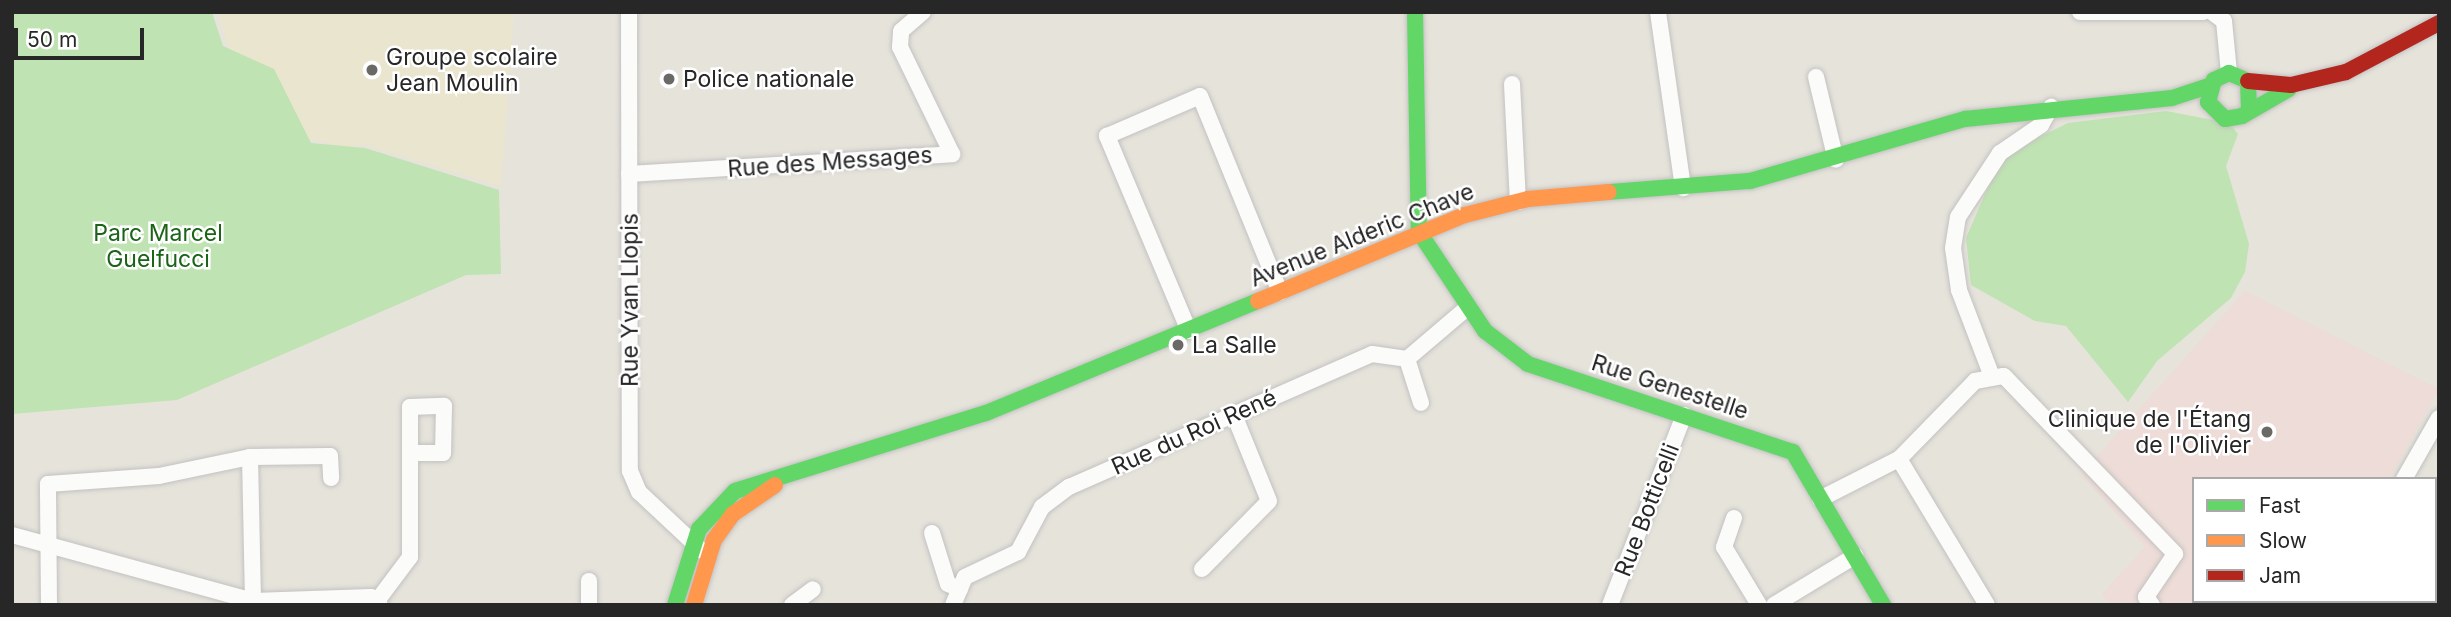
<!DOCTYPE html>
<meta charset="utf-8">
<style>
body{margin:0}
#map{position:relative;width:2451px;height:617px;overflow:hidden;background:#e6e3db;font-family:Inter,sans-serif}
div>[style]{position:absolute}
.education>*{inset:0;background:#eae5cf}
.medical>*{inset:0;background:#eddcd7}
.green>*{inset:0;background:#bfe3b2}
.roads{filter:drop-shadow(0 0 2px #c3c2c1) drop-shadow(0 0 2px #c3c2c1)}
.street>*{height:16px;margin:-8px;padding:0 8px;transform-origin:8px;border-radius:8px;background:#fbfbfa}
.fast>*{height:16px;margin:-8px;padding:0 8px;transform-origin:8px;border-radius:8px;background:#63d668}
.slow>*{height:16px;margin:-8px;padding:0 8px;transform-origin:8px;border-radius:8px;background:#ff974d}
.jam>*{height:16px;margin:-8px;padding:0 8px;transform-origin:8px;border-radius:8px;background:#b3261e}
.dots>*{width:19px;height:19px;translate:-50% -50%;box-sizing:border-box;border:4px solid #fff;border-radius:50%}
span{translate:-50% -50%;white-space:nowrap;text-align:center;line-height:1.15;-webkit-text-stroke:5px #fff;paint-order:stroke}
.poi-label{font-size:23px;color:#272727}
.left{translate:0 -50%;text-align:left}
.right{translate:-100% -50%;text-align:right}
.street-label{font-size:23px;color:#272727}
.park-label{font-size:23px;color:#1a6317}
.frame{position:absolute;inset:0;border:14px solid #272727;pointer-events:none}
.legend{position:absolute;left:2192px;top:477px;width:245px;height:126px;box-sizing:border-box;background:#fff;border:2px solid #a9a9a9;margin:0;padding:9px 12px;list-style:none;font-size:21px;color:#272727}
.legend li{display:flex;align-items:center;gap:14px;height:35px}
.legend b{width:35px;border:2px solid #a9a9a9}
.scale{position:absolute;left:14px;top:28px;width:130px;height:32px;box-sizing:border-box;border:4px solid #272727;border-top:0;padding-left:9px;font-size:21px;line-height:24px;white-space:nowrap;color:#272727;-webkit-text-stroke:5px #fff;paint-order:stroke}
</style>
<div id="map">
<div class="education">
<i style="clip-path:polygon(218px 12px,514px 12px,501px 186px,365px 145px,346px 147px,251px 128px)"></i>
</div>
<div class="medical">
<i style="clip-path:polygon(2245px 291px,2439px 389px,2389px 479px,2194px 479px,2194px 601px,2318px 605px,2111px 605px,2102px 594px,2145px 547px,2081px 474px)"></i>
</div>
<div class="green">
<i style="clip-path:polygon(12px 12px,212px 12px,223px 46px,274px 69px,311px 143px,365px 148px,499px 190px,501px 274px,466px 275px,177px 400px,12px 414px)"></i>
<i style="clip-path:polygon(2166px 111px,2229px 123px,2238px 134px,2226px 166px,2249px 244px,2245px 272px,2231px 298px,2157px 361px,2128px 402px,2066px 326px,2035px 321px,1971px 285px,1966px 238px,1998px 164px,2033px 140px,2068px 123px)"></i>
</div>
<div class="roads">
<div class="street">
<i style="left:629px;top:12px;width:459px;rotate:89.9deg"></i>
<i style="left:630px;top:471px;width:23px;rotate:67deg"></i>
<i style="left:639px;top:492px;width:86px;rotate:43.1deg"></i>
<i style="left:1658px;top:12px;width:178px;rotate:81.9deg"></i>
<i style="left:2080px;top:12px;width:123px"></i>
<i style="left:2212px;top:12px;width:15px;rotate:37deg"></i>
<i style="left:2224px;top:21px;width:52px;rotate:84.5deg"></i>
<i style="left:1816px;top:77px;width:85px;rotate:76.5deg"></i>
<i style="left:1512px;top:84px;width:118px;rotate:87.1deg"></i>
<i style="left:629px;top:174px;width:324px;rotate:-3.5deg"></i>
<i style="left:952px;top:154px;width:119px;rotate:-115.9deg"></i>
<i style="left:900px;top:47px;width:16px;rotate:-86deg"></i>
<i style="left:901px;top:31px;width:29px;rotate:-41deg"></i>
<i style="left:1189px;top:331px;width:212px;rotate:-112.8deg"></i>
<i style="left:1107px;top:136px;width:101px;rotate:-23.3deg"></i>
<i style="left:1200px;top:96px;width:212px;rotate:67.8deg"></i>
<i style="left:1407px;top:359px;width:46px;rotate:72.3deg"></i>
<i style="left:1991px;top:374px;width:90px;rotate:-110.9deg"></i>
<i style="left:1959px;top:290px;width:42px;rotate:-98.1deg"></i>
<i style="left:1953px;top:248px;width:31px;rotate:-81deg"></i>
<i style="left:1958px;top:217px;width:77px;rotate:-56.7deg"></i>
<i style="left:2000px;top:153px;width:50px;rotate:-34.3deg"></i>
<i style="left:2041px;top:125px;width:21px;rotate:-61deg"></i>
<i style="left:250px;top:457px;width:148px;rotate:88.8deg"></i>
<i style="left:1899px;top:459px;width:170px;rotate:58.9deg"></i>
<i style="left:2404px;top:479px;width:70px;rotate:-60.2deg"></i>
<i style="left:1820px;top:499px;width:89px;rotate:-26.9deg"></i>
<i style="left:1899px;top:459px;width:109px;rotate:-45.7deg"></i>
<i style="left:1975px;top:381px;width:29px;rotate:-10deg"></i>
<i style="left:2004px;top:376px;width:247px;rotate:46.1deg"></i>
<i style="left:2175px;top:554px;width:52px;rotate:124deg"></i>
<i style="left:2146px;top:597px;width:10px;rotate:53deg"></i>
<i style="left:1734px;top:518px;width:31px;rotate:109deg"></i>
<i style="left:1724px;top:547px;width:68px;rotate:58.9deg"></i>
<i style="left:932px;top:533px;width:53px;rotate:72.6deg"></i>
<i style="left:948px;top:584px;width:13px;rotate:23deg"></i>
<i style="left:12px;top:535px;width:250px;rotate:15.3deg"></i>
<i style="left:253px;top:601px;width:118px;rotate:-1.9deg"></i>
<i style="left:371px;top:597px;width:12px;rotate:42deg"></i>
<i style="left:1202px;top:569px;width:95px;rotate:-45.4deg"></i>
<i style="left:1269px;top:501px;width:93px;rotate:-112.1deg"></i>
<i style="left:377px;top:601px;width:55px;rotate:-53.1deg"></i>
<i style="left:410px;top:557px;width:150px;rotate:-90deg"></i>
<i style="left:410px;top:407px;width:34px;rotate:-2deg"></i>
<i style="left:444px;top:406px;width:47px;rotate:91.2deg"></i>
<i style="left:443px;top:453px;width:33px;rotate:180deg"></i>
<i style="left:49px;top:605px;width:121px;rotate:-90.5deg"></i>
<i style="left:48px;top:484px;width:111px;rotate:-4.1deg"></i>
<i style="left:159px;top:476px;width:93px;rotate:-11.8deg"></i>
<i style="left:250px;top:457px;width:80px;rotate:-0.7deg"></i>
<i style="left:330px;top:456px;width:22px;rotate:87deg"></i>
<i style="left:589px;top:605px;width:24px;rotate:-90deg"></i>
<i style="left:792px;top:605px;width:26px;rotate:-37deg"></i>
<i style="left:953px;top:605px;width:30px;rotate:-67deg"></i>
<i style="left:965px;top:577px;width:59px;rotate:-25.3deg"></i>
<i style="left:1018px;top:552px;width:51px;rotate:-61.9deg"></i>
<i style="left:1042px;top:507px;width:34px;rotate:-37deg"></i>
<i style="left:1069px;top:487px;width:331px;rotate:-23.7deg"></i>
<i style="left:1372px;top:354px;width:35px;rotate:8deg"></i>
<i style="left:1407px;top:359px;width:80px;rotate:-40.4deg"></i>
<i style="left:1610px;top:605px;width:204px;rotate:-68.7deg"></i>
<i style="left:1774px;top:605px;width:95px;rotate:-31.2deg"></i>
<i style="left:2333px;top:605px;width:4px;rotate:-63deg"></i>
</div>
<div class="fast">
<i style="left:1415px;top:12px;width:220px;rotate:89deg"></i>
<i style="left:1419px;top:232px;width:119px;rotate:56.3deg"></i>
<i style="left:1485px;top:331px;width:54px;rotate:37.5deg"></i>
<i style="left:1528px;top:364px;width:279px;rotate:18.4deg"></i>
<i style="left:1793px;top:452px;width:178px;rotate:59.5deg"></i>
<i style="left:2249px;top:110px;width:29px;rotate:-92deg"></i>
<i style="left:2248px;top:81px;width:21px;rotate:-157deg"></i>
<i style="left:2229px;top:73px;width:17px;rotate:155deg"></i>
<i style="left:2214px;top:80px;width:23px;rotate:105deg"></i>
<i style="left:2208px;top:102px;width:24px;rotate:45deg"></i>
<i style="left:2225px;top:119px;width:17px;rotate:-10deg"></i>
<i style="left:2242px;top:116px;width:54px;rotate:-29.9deg"></i>
<i style="left:1609px;top:192px;width:141px;rotate:-4.5deg"></i>
<i style="left:1750px;top:181px;width:224px;rotate:-16.1deg"></i>
<i style="left:1965px;top:119px;width:208px;rotate:-5.8deg"></i>
<i style="left:2172px;top:98px;width:39px;rotate:-18deg"></i>
<i style="left:675px;top:605px;width:80px;rotate:-72.5deg"></i>
<i style="left:699px;top:529px;width:52px;rotate:-46.5deg"></i>
<i style="left:735px;top:491px;width:263px;rotate:-17.3deg"></i>
<i style="left:986px;top:413px;width:294px;rotate:-22.4deg"></i>
</div>
<div class="slow">
<i style="left:1258px;top:301px;width:224px;rotate:-22.6deg"></i>
<i style="left:1465px;top:215px;width:65px;rotate:-14.3deg"></i>
<i style="left:1528px;top:199px;width:81px;rotate:-4.9deg"></i>
<i style="left:694px;top:605px;width:68px;rotate:-72.9deg"></i>
<i style="left:714px;top:540px;width:32px;rotate:-54deg"></i>
<i style="left:733px;top:514px;width:51px;rotate:-34.6deg"></i>
</div>
<div class="jam">
<i style="left:2248px;top:81px;width:43px;rotate:5.3deg"></i>
<i style="left:2291px;top:85px;width:57px;rotate:-13.3deg"></i>
<i style="left:2346px;top:72px;width:105px;rotate:-27.8deg"></i>
</div>
</div>
<div class="dots">
<i style="left:372px;top:70px;background:#6a6966"></i>
<i style="left:669px;top:79px;background:#6a6966"></i>
<i style="left:1178px;top:345px;background:#6a6966"></i>
<i style="left:2267px;top:432px;background:#6a6966"></i>
</div>
<div class="poi-label">
<span class="left" style="left:386px;top:70px">Groupe scolaire<br>Jean Moulin</span>
<span class="left" style="left:683px;top:79px">Police nationale</span>
<span class="left" style="left:1192px;top:345px">La Salle</span>
<span class="right" style="left:2251px;top:432px">Clinique de l'Étang<br>de l'Olivier</span>
</div>
<div class="street-label">
<span style="left:830px;top:162px;rotate:-4deg">Rue des Messages</span>
<span style="left:1362px;top:235px;rotate:-22deg">Avenue Alderic Chave</span>
<span style="left:630px;top:300px;rotate:-90deg">Rue Yvan Llopis</span>
<span style="left:1670px;top:387px;rotate:18deg">Rue Genestelle</span>
<span style="left:1194px;top:432px;rotate:-24deg">Rue du Roi René</span>
<span style="left:1647px;top:510px;rotate:-69deg">Rue Botticelli</span>
</div>
<div class="park-label">
<span style="left:158px;top:246px">Parc Marcel<br>Guelfucci</span>
</div>
<div class="frame"></div>
<ul class="legend">
<li><b style="height:9px;background:#63d668"></b>Fast</li>
<li><b style="height:9px;background:#ff974d"></b>Slow</li>
<li><b style="height:9px;background:#b3261e"></b>Jam</li>
</ul>
<div class="scale">50 m</div>
</div>
